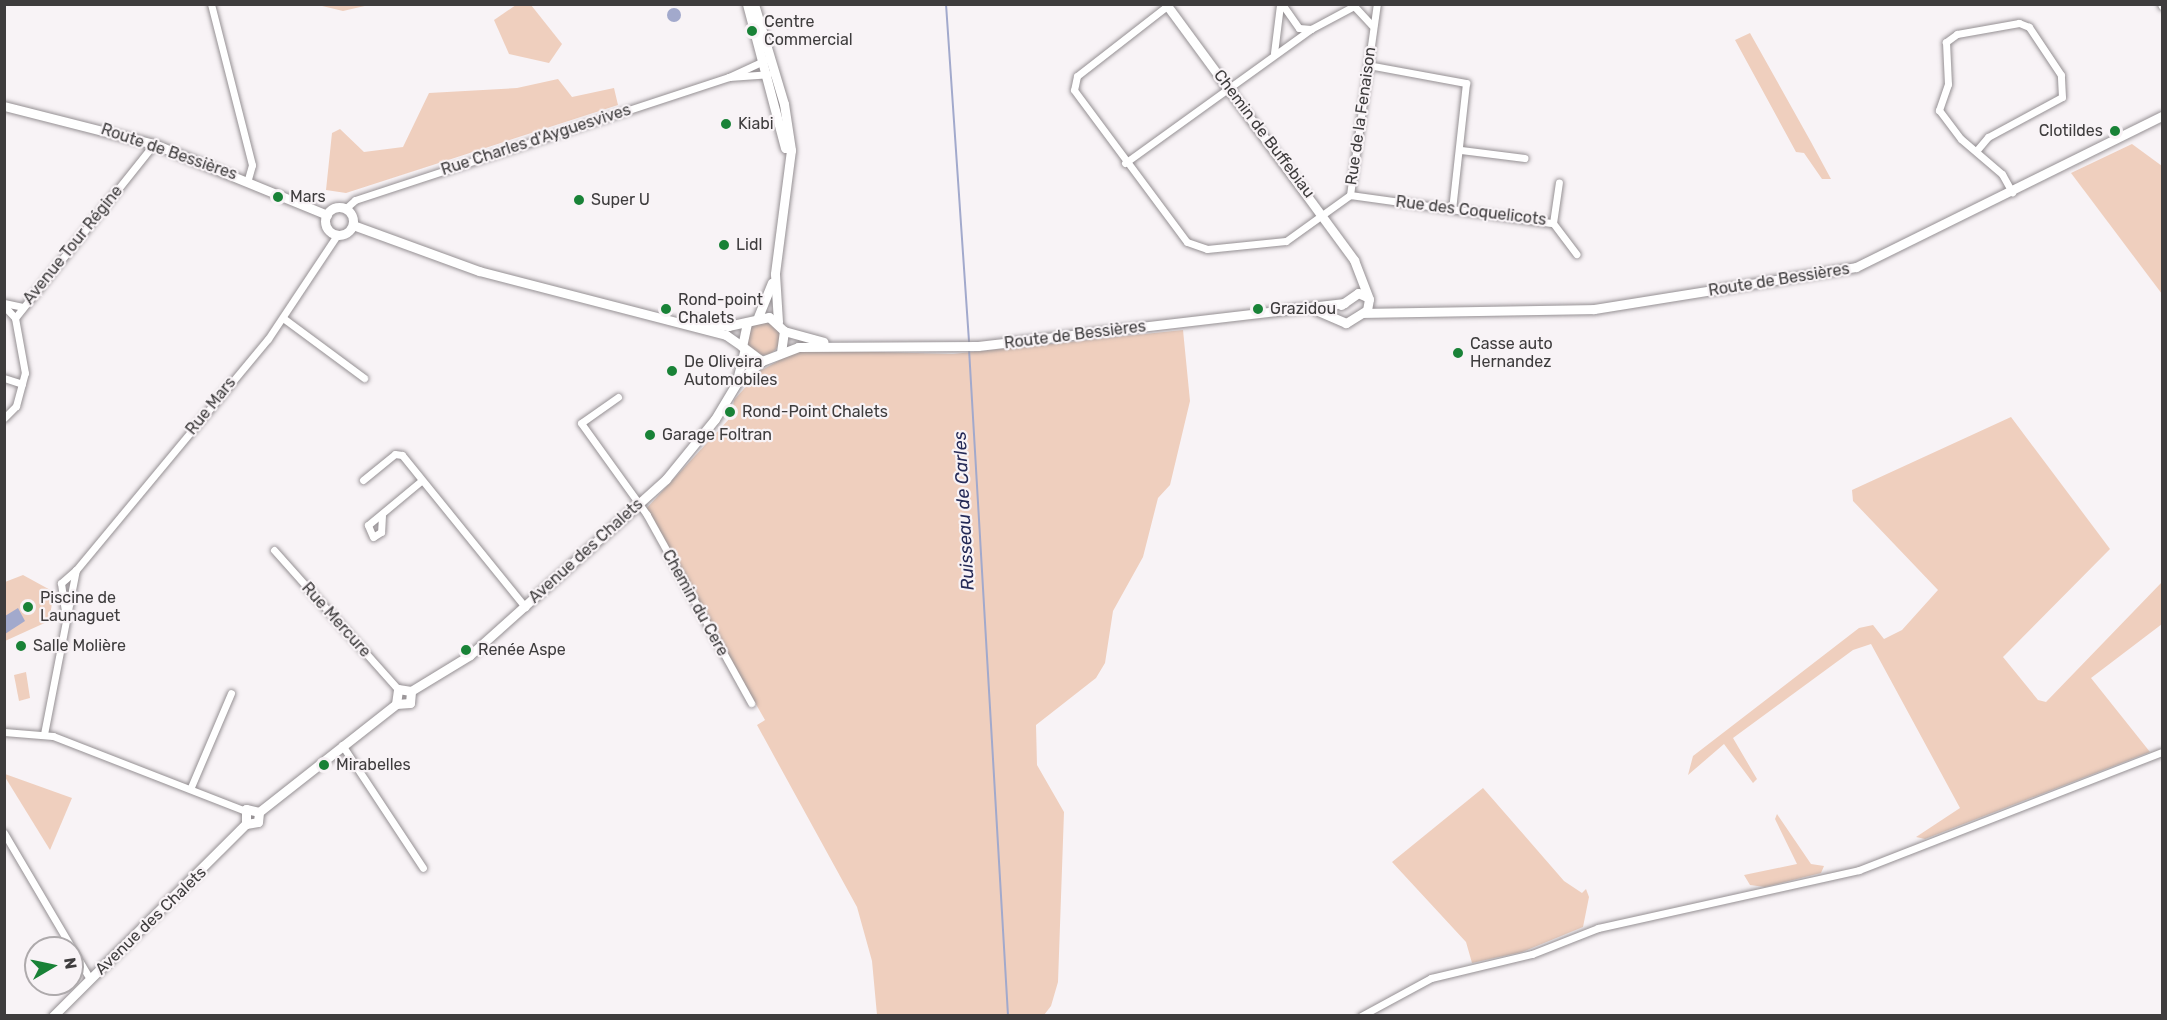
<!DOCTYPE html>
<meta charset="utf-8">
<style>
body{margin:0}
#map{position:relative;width:2167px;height:1020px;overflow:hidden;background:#f8f3f6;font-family:Rubik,sans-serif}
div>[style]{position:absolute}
.green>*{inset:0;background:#efcfbe}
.round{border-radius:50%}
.water>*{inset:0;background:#a2a9cc}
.stream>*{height:2px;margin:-1px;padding:0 1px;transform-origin:1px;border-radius:1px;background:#a2a9cc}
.roads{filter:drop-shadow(0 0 2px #959093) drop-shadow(0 0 2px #959093)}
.street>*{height:7px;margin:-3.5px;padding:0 3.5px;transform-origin:3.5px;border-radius:3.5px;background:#fff}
.secondary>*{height:9px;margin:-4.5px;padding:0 4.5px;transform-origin:4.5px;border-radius:4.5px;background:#fff}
.secondary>.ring{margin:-4.5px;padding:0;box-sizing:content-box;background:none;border:9px solid #fff;border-radius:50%}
.dots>*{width:16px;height:16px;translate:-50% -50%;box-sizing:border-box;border:3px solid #f8f3f6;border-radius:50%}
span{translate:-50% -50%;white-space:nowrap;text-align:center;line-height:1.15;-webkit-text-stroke:4.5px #f8f3f6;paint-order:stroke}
.poi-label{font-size:16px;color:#3e3c3d}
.left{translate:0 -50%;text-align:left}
.right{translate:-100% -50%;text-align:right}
.street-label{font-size:16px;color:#3e3c3d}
.water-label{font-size:18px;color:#252a57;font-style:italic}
.frame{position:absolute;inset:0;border:6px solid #3e3c3d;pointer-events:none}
.north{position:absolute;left:24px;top:936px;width:60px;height:60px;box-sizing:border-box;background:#f8f3f6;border:2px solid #aeaaac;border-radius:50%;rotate:81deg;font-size:16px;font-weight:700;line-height:24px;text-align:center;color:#3e3c3d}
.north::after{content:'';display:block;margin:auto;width:21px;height:27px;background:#198237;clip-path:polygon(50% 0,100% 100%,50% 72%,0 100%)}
</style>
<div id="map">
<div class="green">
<i style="clip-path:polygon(318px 5px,369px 5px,343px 11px)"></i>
<i style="clip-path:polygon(516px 5px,531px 5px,562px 44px,549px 63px,509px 54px,494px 20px)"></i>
<i style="clip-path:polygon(1750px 33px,1811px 142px,1831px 179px,1822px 179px,1804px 153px,1796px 152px,1735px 40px)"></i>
<i style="clip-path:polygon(558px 79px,572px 97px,614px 88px,618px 105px,346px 193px,326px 190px,332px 133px,340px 129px,364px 152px,403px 147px,429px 93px,517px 88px)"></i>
<i style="clip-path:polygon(2132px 144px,2162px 166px,2162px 294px,2071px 173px)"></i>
<i class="round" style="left:746px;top:321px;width:34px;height:34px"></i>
<i style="clip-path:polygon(1183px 330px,1190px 401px,1170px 485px,1158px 498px,1143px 557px,1113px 611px,1105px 663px,1096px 678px,1036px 725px,1037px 765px,1064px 812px,1058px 982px,1051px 1006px,1044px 1015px,877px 1015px,872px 961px,857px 907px,757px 725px,765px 720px,645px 510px,731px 417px,734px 400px,760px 371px,798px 350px,953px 354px)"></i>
<i style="clip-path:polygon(2011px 417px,2110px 549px,2003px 657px,2038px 700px,2046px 702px,2162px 582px,2162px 624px,2091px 678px,2150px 752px,1925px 839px,1916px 837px,1960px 808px,1871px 644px,1853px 650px,1733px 738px,1757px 779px,1753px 783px,1724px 744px,1688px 775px,1693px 756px,1859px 628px,1873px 625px,1884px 639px,1902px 630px,1938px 590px,1853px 501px,1852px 490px)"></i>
<i style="clip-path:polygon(23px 575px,54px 592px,49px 621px,5px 641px,5px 582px)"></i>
<i style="clip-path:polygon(26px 672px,30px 698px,19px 701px,14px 675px)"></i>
<i style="clip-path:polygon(5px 774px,72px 798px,50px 850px,5px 777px)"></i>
<i style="clip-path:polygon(1483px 788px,1564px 881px,1582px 893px,1586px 889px,1589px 897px,1583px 927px,1522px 952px,1472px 963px,1466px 942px,1392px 862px)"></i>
<i style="clip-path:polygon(1777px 814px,1811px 864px,1824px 866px,1821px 873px,1765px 887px,1750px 885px,1744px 875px,1797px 864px,1775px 819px)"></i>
</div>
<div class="water">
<i class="round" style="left:667px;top:8px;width:14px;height:14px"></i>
<i style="clip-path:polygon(18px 608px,25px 621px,5px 634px,5px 616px)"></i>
</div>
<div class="stream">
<i style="left:946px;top:4px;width:340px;rotate:86.1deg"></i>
<i style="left:969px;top:349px;width:668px;rotate:86.65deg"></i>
</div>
<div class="roads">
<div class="street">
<i style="left:211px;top:4px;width:166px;rotate:75.7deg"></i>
<i style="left:252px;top:165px;width:15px;rotate:106deg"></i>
<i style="left:1282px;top:4px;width:29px;rotate:55deg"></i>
<i style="left:1299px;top:28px;width:12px;rotate:5deg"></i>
<i style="left:1311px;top:29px;width:49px;rotate:-28.1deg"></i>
<i style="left:1354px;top:6px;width:26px;rotate:47deg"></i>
<i style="left:2161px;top:4px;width:2px;rotate:63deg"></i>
<i style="left:1167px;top:6px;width:114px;rotate:142.1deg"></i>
<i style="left:1077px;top:76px;width:14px;rotate:102deg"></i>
<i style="left:1074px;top:90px;width:189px;rotate:53.4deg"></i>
<i style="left:1187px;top:242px;width:21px;rotate:19deg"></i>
<i style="left:1207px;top:249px;width:79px;rotate:-5.8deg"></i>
<i style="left:1286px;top:241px;width:79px;rotate:-35.7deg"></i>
<i style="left:1350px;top:195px;width:193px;rotate:-82deg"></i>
<i style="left:1274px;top:53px;width:48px;rotate:-82.9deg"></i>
<i style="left:1368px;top:65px;width:100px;rotate:10.4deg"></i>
<i style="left:1466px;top:83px;width:127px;rotate:96.3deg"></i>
<i style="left:729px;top:77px;width:39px;rotate:-4deg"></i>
<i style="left:1461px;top:150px;width:64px;rotate:7.2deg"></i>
<i style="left:1977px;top:150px;width:17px;rotate:-50deg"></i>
<i style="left:1988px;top:137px;width:84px;rotate:-28.4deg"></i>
<i style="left:2062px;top:97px;width:22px;rotate:-93deg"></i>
<i style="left:2061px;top:75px;width:58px;rotate:-123.7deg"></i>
<i style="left:2029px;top:27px;width:11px;rotate:-158deg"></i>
<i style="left:2019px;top:23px;width:63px;rotate:169.9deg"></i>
<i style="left:1957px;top:34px;width:14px;rotate:144deg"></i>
<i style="left:1946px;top:42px;width:42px;rotate:87.3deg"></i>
<i style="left:1948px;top:84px;width:28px;rotate:109deg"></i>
<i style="left:1939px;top:110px;width:36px;rotate:53deg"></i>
<i style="left:1961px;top:139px;width:54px;rotate:40.5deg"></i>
<i style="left:2002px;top:174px;width:21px;rotate:61deg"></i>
<i style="left:1125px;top:163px;width:229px;rotate:-35.8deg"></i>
<i style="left:1350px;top:195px;width:205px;rotate:7.9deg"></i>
<i style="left:1553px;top:223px;width:41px;rotate:-81.7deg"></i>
<i style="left:345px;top:209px;width:13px;rotate:-42deg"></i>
<i style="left:355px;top:200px;width:394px;rotate:-18.2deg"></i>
<i style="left:729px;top:77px;width:40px;rotate:-25deg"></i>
<i style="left:1553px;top:223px;width:39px;rotate:53deg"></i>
<i style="left:4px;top:303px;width:19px;rotate:12deg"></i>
<i style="left:4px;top:306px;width:16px;rotate:47deg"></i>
<i style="left:283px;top:318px;width:101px;rotate:36.5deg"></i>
<i style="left:4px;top:378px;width:19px;rotate:18deg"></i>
<i style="left:618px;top:397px;width:45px;rotate:144.9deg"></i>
<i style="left:581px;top:423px;width:113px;rotate:54.3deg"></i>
<i style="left:647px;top:515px;width:215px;rotate:61deg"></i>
<i style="left:4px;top:418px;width:17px;rotate:-45deg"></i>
<i style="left:16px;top:406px;width:34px;rotate:-75deg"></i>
<i style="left:25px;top:373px;width:56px;rotate:-100.3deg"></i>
<i style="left:15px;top:318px;width:223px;rotate:-51.4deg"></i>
<i style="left:363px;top:480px;width:41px;rotate:-39.1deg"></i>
<i style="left:395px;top:454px;width:7px;rotate:8deg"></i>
<i style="left:402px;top:455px;width:196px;rotate:51deg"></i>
<i style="left:382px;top:515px;width:17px;rotate:93deg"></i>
<i style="left:381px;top:532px;width:9px;rotate:148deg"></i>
<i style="left:373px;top:537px;width:13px;rotate:-113deg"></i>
<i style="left:368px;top:525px;width:69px;rotate:-39.7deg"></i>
<i style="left:274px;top:550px;width:186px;rotate:48.3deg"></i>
<i style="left:76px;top:570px;width:300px;rotate:-50.3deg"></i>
<i style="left:268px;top:339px;width:125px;rotate:-56.4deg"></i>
<i style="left:4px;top:732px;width:49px;rotate:4.7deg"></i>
<i style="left:53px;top:736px;width:206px;rotate:21.3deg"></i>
<i style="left:44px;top:734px;width:167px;rotate:-79deg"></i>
<i style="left:76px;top:570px;width:20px;rotate:139deg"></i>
<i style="left:61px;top:583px;width:28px;rotate:82deg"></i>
<i style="left:342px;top:745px;width:147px;rotate:56.6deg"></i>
<i style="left:191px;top:787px;width:102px;rotate:-66.9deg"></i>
<i style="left:4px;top:833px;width:169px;rotate:59.5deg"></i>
<i style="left:1361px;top:1016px;width:80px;rotate:-28.5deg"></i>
<i style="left:1431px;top:978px;width:104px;rotate:-13.4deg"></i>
<i style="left:1532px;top:954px;width:71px;rotate:-21.5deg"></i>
<i style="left:1598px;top:928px;width:267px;rotate:-12.5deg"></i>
<i style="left:1859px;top:870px;width:325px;rotate:-21.3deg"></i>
</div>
<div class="secondary">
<i style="left:747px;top:4px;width:149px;rotate:75.2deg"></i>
<i style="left:754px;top:4px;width:104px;rotate:73.3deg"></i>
<i style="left:784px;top:104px;width:47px;rotate:81.3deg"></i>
<i style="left:791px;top:150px;width:125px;rotate:97.4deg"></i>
<i style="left:775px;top:274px;width:48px;rotate:86.4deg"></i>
<i style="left:1166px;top:4px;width:318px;rotate:53.7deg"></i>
<i style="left:1354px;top:260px;width:42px;rotate:69deg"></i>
<i style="left:1369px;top:299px;width:11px;rotate:100deg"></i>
<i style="left:1367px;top:310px;width:25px;rotate:148deg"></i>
<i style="left:1346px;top:323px;width:34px;rotate:-157deg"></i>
<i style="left:4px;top:106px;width:155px;rotate:14.2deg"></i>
<i style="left:154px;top:144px;width:187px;rotate:22.3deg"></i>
<i class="ring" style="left:325px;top:207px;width:19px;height:19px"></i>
<i style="left:353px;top:225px;width:134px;rotate:20.1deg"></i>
<i style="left:479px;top:271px;width:255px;rotate:14.5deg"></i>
<i style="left:726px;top:335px;width:19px;rotate:35deg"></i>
<i style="left:1341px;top:305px;width:21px;rotate:-35deg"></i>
<i style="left:1358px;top:293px;width:10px;rotate:24deg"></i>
<i style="left:1364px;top:313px;width:230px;rotate:-1deg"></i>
<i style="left:1594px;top:309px;width:265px;rotate:-9.1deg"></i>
<i style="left:1856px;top:267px;width:341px;rotate:-26.3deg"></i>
<i style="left:758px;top:317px;width:37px;rotate:-68deg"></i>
<i style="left:684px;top:319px;width:45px;rotate:9deg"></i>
<i style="left:728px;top:326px;width:42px;rotate:-12.4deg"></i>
<i style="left:769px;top:317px;width:21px;rotate:43deg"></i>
<i style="left:784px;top:331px;width:22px;rotate:98deg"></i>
<i style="left:747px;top:323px;width:24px;rotate:102deg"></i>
<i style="left:742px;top:346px;width:25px;rotate:37deg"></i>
<i style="left:762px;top:361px;width:39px;rotate:-21deg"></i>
<i style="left:798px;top:347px;width:180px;rotate:-0.3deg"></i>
<i style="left:978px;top:346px;width:369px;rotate:-6.7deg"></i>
<i style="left:784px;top:331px;width:41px;rotate:15.4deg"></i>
<i style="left:737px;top:382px;width:33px;rotate:-40deg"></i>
<i style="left:411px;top:691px;width:69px;rotate:-31.4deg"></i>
<i style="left:470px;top:655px;width:263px;rotate:-41.9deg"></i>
<i style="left:666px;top:479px;width:77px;rotate:-50.8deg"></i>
<i style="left:715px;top:419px;width:41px;rotate:-59deg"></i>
<i style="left:736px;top:384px;width:34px;rotate:-76deg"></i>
<i style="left:396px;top:704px;width:15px;rotate:-82deg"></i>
<i style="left:398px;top:689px;width:13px;rotate:9deg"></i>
<i style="left:396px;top:704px;width:14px;rotate:-4deg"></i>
<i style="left:410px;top:703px;width:12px;rotate:-85deg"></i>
<i style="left:259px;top:812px;width:174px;rotate:-38.2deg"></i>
<i style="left:246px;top:824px;width:15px;rotate:-90deg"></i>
<i style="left:246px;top:809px;width:13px;rotate:13deg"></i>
<i style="left:246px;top:824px;width:12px;rotate:-9deg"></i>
<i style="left:258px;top:822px;width:10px;rotate:-84deg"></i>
<i style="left:53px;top:1016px;width:272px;rotate:-44.9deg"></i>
</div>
</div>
<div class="dots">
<i style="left:752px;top:31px;background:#198237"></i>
<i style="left:726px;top:124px;background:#198237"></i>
<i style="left:2115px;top:131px;background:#198237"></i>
<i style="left:278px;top:197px;background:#198237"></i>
<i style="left:579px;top:200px;background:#198237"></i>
<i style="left:724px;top:245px;background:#198237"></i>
<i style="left:666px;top:309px;background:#198237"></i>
<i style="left:1258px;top:309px;background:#198237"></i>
<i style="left:1458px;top:353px;background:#198237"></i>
<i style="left:672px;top:371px;background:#198237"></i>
<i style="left:730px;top:412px;background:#198237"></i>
<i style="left:650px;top:435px;background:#198237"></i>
<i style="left:28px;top:607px;background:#198237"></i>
<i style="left:21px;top:646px;background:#198237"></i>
<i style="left:466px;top:650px;background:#198237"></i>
<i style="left:324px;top:765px;background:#198237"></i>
</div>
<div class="poi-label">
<span class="left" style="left:764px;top:31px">Centre<br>Commercial</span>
<span class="left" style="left:738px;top:124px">Kiabi</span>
<span class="right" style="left:2103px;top:131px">Clotildes</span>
<span class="left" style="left:290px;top:197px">Mars</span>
<span class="left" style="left:591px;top:200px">Super U</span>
<span class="left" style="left:736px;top:245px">Lidl</span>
<span class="left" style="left:678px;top:309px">Rond-point<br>Chalets</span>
<span class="left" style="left:1270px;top:309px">Grazidou</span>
<span class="left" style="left:1470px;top:353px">Casse auto<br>Hernandez</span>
<span class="left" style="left:684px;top:371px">De Oliveira<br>Automobiles</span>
<span class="left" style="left:742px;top:412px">Rond-Point Chalets</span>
<span class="left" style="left:662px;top:435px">Garage Foltran</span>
<span class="left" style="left:40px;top:607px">Piscine de<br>Launaguet</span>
<span class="left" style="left:33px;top:646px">Salle Molière</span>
<span class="left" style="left:478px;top:650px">Renée Aspe</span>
<span class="left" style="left:336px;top:765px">Mirabelles</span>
</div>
<div class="street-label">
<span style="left:1361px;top:116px;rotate:-82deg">Rue de la Fenaison</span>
<span style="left:1264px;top:134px;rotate:53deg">Chemin de Buffebiau</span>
<span style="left:536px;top:140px;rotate:-18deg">Rue Charles d'Ayguesvives</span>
<span style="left:169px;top:152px;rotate:19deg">Route de Bessières</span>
<span style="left:1471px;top:211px;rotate:7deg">Rue des Coquelicots</span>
<span style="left:73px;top:245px;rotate:-51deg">Avenue Tour Régine</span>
<span style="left:1779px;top:280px;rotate:-9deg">Route de Bessières</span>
<span style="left:1075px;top:335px;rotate:-7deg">Route de Bessières</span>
<span style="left:211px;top:406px;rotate:-51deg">Rue Mars</span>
<span style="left:586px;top:551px;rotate:-42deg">Avenue des Chalets</span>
<span style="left:695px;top:603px;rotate:61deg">Chemin du Cere</span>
<span style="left:336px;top:620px;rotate:48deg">Rue Mercure</span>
<span style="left:151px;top:921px;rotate:-44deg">Avenue des Chalets</span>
</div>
<div class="water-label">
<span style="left:964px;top:511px;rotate:-93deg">Ruisseau de Carles</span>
</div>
<div class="frame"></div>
<div class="north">N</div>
</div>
